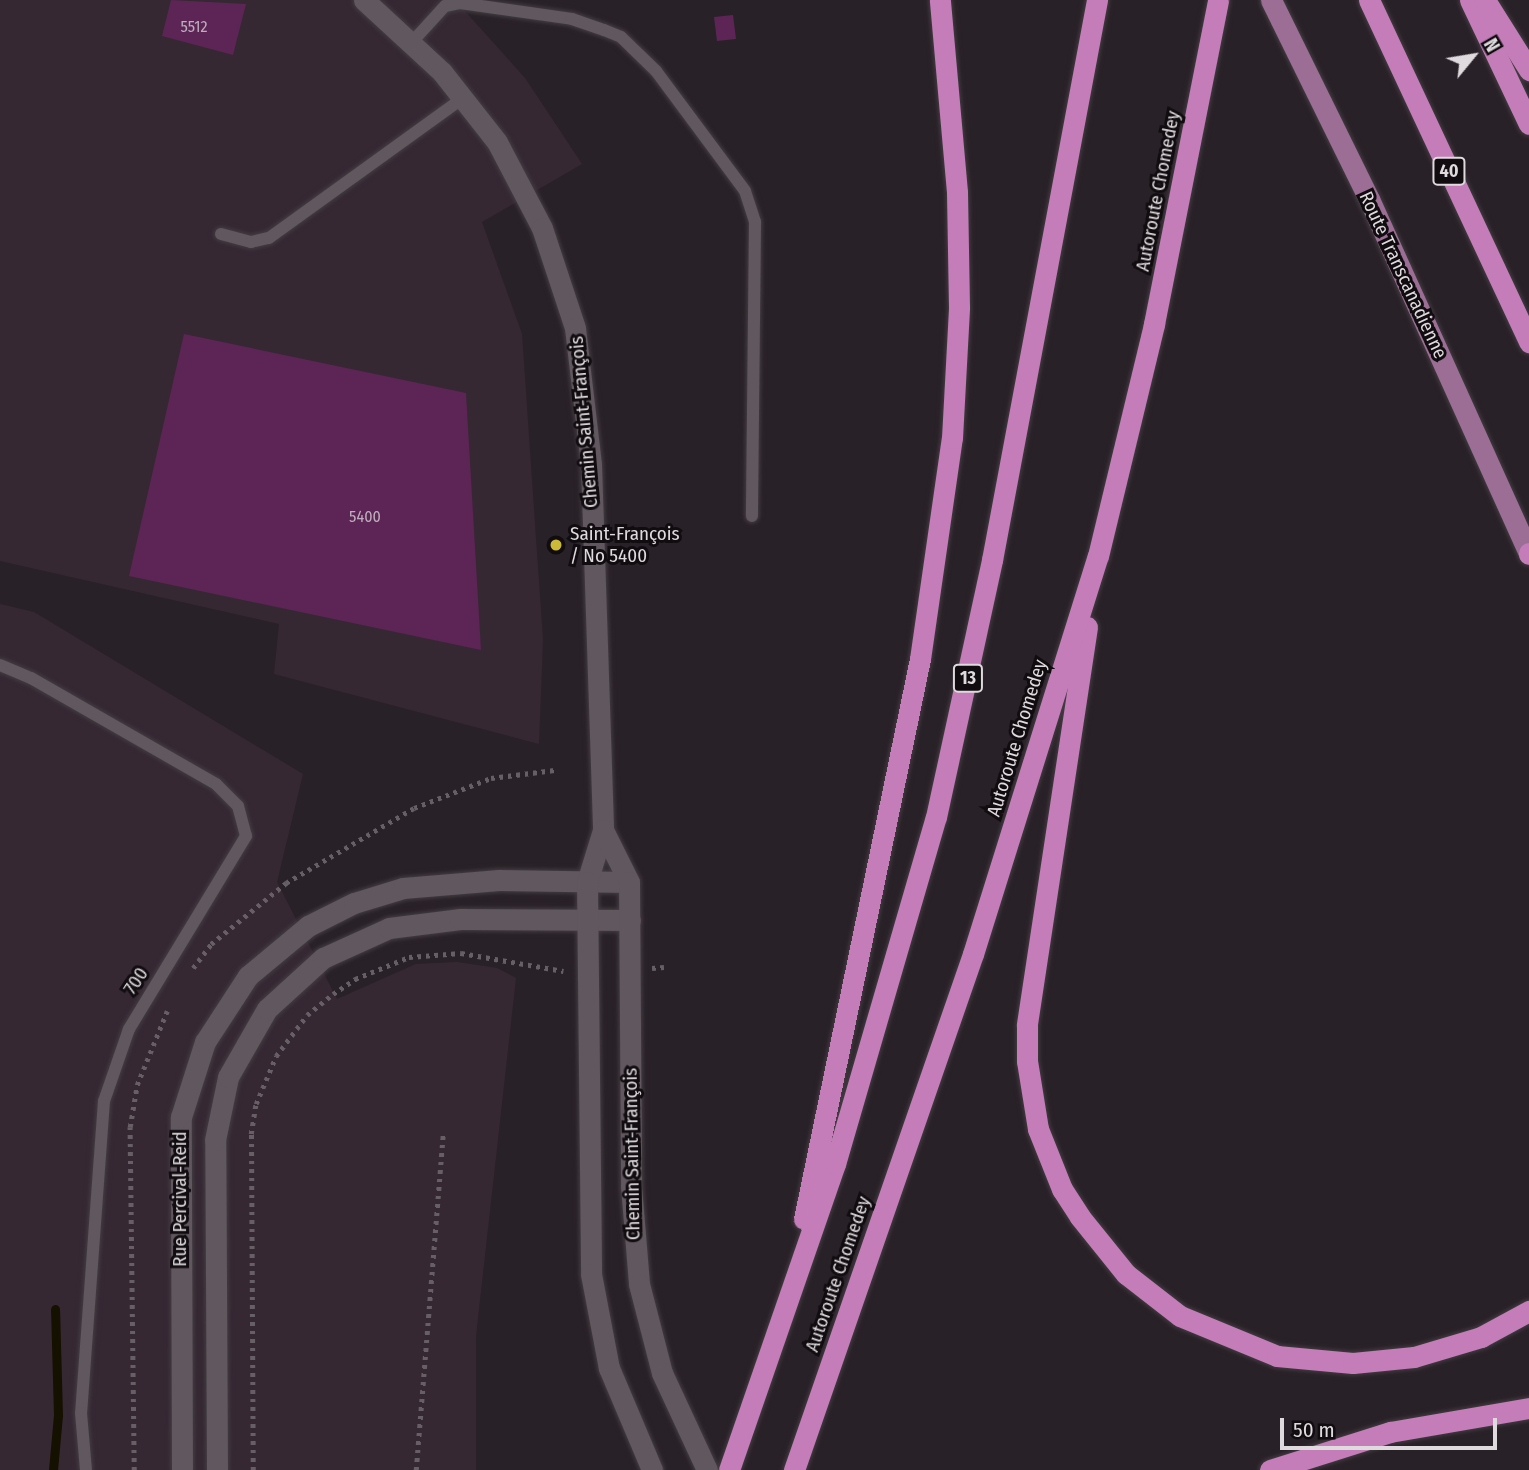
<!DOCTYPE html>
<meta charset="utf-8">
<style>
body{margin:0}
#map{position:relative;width:1529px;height:1470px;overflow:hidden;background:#292128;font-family:"Fira Sans Condensed",sans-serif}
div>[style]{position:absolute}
.built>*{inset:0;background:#352833}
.stream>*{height:9px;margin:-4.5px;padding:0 4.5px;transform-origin:4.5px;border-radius:4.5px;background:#151100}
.building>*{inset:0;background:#5c2555}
.path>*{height:4.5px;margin-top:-2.25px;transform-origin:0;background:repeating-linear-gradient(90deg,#665f65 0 3.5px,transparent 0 8.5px)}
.roads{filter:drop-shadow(0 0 2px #433d42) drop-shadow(0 0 2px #433d42)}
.service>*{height:12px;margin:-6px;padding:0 6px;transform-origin:6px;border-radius:6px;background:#61575f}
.minor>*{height:21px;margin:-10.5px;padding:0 10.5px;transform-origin:10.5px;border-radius:10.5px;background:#61575f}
.tertiary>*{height:21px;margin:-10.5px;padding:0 10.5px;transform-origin:10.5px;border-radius:10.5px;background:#61575f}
.primary>*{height:21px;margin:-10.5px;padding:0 10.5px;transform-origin:10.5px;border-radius:10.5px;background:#9c6e95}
.motorway>*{height:21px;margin:-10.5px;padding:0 10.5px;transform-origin:10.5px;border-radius:10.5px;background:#c47db9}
.dots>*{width:19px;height:19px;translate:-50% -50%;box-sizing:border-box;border:4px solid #100c0f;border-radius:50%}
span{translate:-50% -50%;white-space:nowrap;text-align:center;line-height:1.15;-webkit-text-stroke:6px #100c0f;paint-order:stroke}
.number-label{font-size:16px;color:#beadbc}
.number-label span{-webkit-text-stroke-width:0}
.shield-label span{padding:2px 5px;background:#100c0f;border:2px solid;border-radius:5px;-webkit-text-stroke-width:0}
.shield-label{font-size:18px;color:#dfdade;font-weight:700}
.street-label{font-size:19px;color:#dfdade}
.poi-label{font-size:19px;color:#dfdade}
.left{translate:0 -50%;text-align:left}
.north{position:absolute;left:1438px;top:21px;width:70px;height:70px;-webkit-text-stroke:5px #100c0f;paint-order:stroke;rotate:60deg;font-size:19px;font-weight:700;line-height:28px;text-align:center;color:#dfdade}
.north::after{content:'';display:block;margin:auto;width:24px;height:32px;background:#dfdade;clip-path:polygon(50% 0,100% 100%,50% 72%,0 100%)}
.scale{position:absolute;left:1280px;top:1418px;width:217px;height:32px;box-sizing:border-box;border:4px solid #dfdade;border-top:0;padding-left:9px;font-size:21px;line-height:24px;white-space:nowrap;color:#dfdade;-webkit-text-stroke:5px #100c0f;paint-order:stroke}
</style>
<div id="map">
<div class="built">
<i style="clip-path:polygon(0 0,455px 0,525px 78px,582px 164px,482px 222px,522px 334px,543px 640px,539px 744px,274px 674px,279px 624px,0 561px)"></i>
<i style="clip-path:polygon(0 604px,34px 612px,303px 774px,277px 882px,337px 999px,416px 964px,457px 962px,497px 968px,516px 978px,476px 1336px,476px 1470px,0 1470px)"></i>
</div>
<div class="stream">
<i style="left:53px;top:1470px;width:55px;rotate:-84.8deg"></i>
<i style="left:58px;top:1415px;width:106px;rotate:-91.6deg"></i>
</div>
<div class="building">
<i style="clip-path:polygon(171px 0,246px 4px,233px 55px,162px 36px)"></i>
<i style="clip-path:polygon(733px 15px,736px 39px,717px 41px,714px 17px)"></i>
<i style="clip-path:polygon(184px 334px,466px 393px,481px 650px,129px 576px)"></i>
</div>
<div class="path">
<i style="left:193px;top:968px;width:30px;rotate:-53deg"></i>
<i style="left:211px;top:944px;width:97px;rotate:-39.1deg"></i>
<i style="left:286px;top:883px;width:148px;rotate:-30.4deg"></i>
<i style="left:414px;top:808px;width:83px;rotate:-21.3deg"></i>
<i style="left:491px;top:778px;width:64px;rotate:-7.1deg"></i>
<i style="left:652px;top:968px;width:12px;rotate:-5deg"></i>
<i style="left:134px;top:1470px;width:343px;rotate:-90.7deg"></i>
<i style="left:130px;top:1127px;width:43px;rotate:-80.5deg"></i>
<i style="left:137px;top:1085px;width:80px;rotate:-67.9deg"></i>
<i style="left:253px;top:1470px;width:336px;rotate:-90.3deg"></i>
<i style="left:251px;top:1134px;width:30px;rotate:-81deg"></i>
<i style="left:256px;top:1104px;width:52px;rotate:-67.4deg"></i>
<i style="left:276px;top:1056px;width:51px;rotate:-52.9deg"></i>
<i style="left:307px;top:1015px;width:33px;rotate:-39deg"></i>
<i style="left:333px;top:994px;width:27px;rotate:-34deg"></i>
<i style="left:355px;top:979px;width:58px;rotate:-22.2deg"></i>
<i style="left:409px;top:957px;width:52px;rotate:-4.4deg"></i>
<i style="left:461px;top:953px;width:104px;rotate:10deg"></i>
<i style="left:416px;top:1470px;width:339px;rotate:-85.4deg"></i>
</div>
<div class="roads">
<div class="service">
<i style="left:413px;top:41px;width:47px;rotate:-47.6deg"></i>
<i style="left:445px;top:6px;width:15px;rotate:-11deg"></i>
<i style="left:460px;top:3px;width:113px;rotate:8.1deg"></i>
<i style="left:572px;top:19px;width:34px;rotate:19deg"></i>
<i style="left:604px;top:30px;width:18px;rotate:22deg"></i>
<i style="left:621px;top:37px;width:49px;rotate:44.2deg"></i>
<i style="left:656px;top:71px;width:149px;rotate:53.4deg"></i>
<i style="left:745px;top:191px;width:33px;rotate:72deg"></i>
<i style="left:755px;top:222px;width:294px;rotate:90.6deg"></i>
<i style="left:221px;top:234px;width:31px;rotate:15deg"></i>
<i style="left:251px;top:242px;width:18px;rotate:-13deg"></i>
<i style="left:269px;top:238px;width:239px;rotate:-35.8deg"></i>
<i style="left:0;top:665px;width:34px;rotate:23deg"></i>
<i style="left:31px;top:678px;width:213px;rotate:29.8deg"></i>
<i style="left:216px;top:784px;width:31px;rotate:45deg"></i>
<i style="left:238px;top:806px;width:31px;rotate:75deg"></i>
<i style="left:246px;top:836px;width:226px;rotate:121.2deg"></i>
<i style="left:129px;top:1029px;width:76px;rotate:109.1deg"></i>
<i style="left:104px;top:1101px;width:313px;rotate:94.2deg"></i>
<i style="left:81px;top:1413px;width:57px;rotate:85deg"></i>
</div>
<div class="minor">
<i style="left:182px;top:1470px;width:353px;rotate:-90.2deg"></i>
<i style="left:181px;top:1117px;width:79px;rotate:-72.3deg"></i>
<i style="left:205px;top:1042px;width:79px;rotate:-56.9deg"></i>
<i style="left:248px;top:976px;width:78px;rotate:-39.8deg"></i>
<i style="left:308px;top:926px;width:51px;rotate:-26.6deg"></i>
<i style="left:354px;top:903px;width:51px;rotate:-17deg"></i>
<i style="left:403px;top:888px;width:96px;rotate:-4.8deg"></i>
<i style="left:499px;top:880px;width:130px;rotate:0.9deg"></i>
<i style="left:217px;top:1470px;width:330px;rotate:-90.3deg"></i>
<i style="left:215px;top:1140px;width:64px;rotate:-78.3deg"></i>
<i style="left:228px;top:1077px;width:78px;rotate:-60.2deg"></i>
<i style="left:267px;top:1009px;width:76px;rotate:-42.3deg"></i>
<i style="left:323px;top:958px;width:72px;rotate:-24.4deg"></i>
<i style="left:389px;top:928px;width:72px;rotate:-7.2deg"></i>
<i style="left:460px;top:919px;width:170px;rotate:0.3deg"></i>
</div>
<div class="tertiary">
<i style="left:364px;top:0;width:106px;rotate:42.7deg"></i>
<i style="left:442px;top:72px;width:89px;rotate:51.8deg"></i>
<i style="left:497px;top:142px;width:97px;rotate:62.4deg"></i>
<i style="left:542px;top:228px;width:105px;rotate:71.7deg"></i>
<i style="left:575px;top:328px;width:137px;rotate:83.3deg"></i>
<i style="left:591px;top:464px;width:366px;rotate:88.1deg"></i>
<i style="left:603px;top:830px;width:54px;rotate:107.1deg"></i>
<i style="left:587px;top:882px;width:392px;rotate:89.4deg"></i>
<i style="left:591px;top:1274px;width:96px;rotate:79.2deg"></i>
<i style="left:609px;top:1368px;width:111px;rotate:67.1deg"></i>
<i style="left:603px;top:830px;width:58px;rotate:63.4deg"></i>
<i style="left:629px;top:882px;width:304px;rotate:89.6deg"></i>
<i style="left:631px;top:1186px;width:98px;rotate:85.3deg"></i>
<i style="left:639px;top:1284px;width:92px;rotate:75.5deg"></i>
<i style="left:662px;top:1373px;width:107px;rotate:65.1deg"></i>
</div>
<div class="primary">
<i style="left:1271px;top:0;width:222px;rotate:63.8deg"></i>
<i style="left:1369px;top:199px;width:388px;rotate:65.7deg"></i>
</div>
<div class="motorway">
<i style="left:1369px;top:0;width:378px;rotate:64.9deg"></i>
<i style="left:1470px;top:0;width:137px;rotate:64.6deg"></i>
<i style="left:1485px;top:0;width:83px;rotate:57.8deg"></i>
<i style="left:1529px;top:553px;width:1px;rotate:90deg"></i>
<i style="left:1087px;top:627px;width:403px;rotate:98.6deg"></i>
<i style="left:1027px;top:1026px;width:35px;rotate:90deg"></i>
<i style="left:1027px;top:1061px;width:69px;rotate:80.8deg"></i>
<i style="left:1038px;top:1129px;width:65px;rotate:68.2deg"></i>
<i style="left:1062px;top:1189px;width:33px;rotate:57deg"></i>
<i style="left:1080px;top:1217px;width:73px;rotate:51.1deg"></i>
<i style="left:1126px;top:1274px;width:68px;rotate:37.9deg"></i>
<i style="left:1180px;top:1316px;width:105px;rotate:22.4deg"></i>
<i style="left:1277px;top:1356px;width:76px;rotate:5.3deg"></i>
<i style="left:1353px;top:1363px;width:61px;rotate:-5.6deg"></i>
<i style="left:1414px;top:1357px;width:70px;rotate:-16.6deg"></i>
<i style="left:1481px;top:1337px;width:55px;rotate:-28.4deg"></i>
<i style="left:804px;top:1219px;width:572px;rotate:-78.3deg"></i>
<i style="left:920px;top:659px;width:223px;rotate:-81.8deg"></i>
<i style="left:952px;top:438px;width:131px;rotate:-86.9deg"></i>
<i style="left:959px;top:307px;width:115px;rotate:-91deg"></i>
<i style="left:957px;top:192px;width:193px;rotate:-95.1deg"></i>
<i style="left:729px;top:1470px;width:324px;rotate:-70.9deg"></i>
<i style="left:835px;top:1164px;width:361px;rotate:-73.8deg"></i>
<i style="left:936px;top:817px;width:263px;rotate:-77.7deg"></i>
<i style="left:992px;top:560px;width:570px;rotate:-79.38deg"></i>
<i style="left:794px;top:1470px;width:546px;rotate:-70.87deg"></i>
<i style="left:973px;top:954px;width:417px;rotate:-72.6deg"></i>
<i style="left:1098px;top:556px;width:239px;rotate:-76.4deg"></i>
<i style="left:1154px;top:324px;width:330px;rotate:-78.8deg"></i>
<i style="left:1270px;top:1470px;width:126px;rotate:-17.6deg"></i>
<i style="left:1390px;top:1432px;width:141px;rotate:-9.8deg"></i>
</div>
</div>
<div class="dots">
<i style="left:556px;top:545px;background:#ccb938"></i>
</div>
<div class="number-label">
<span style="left:194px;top:27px">5512</span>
<span style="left:365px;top:517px">5400</span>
</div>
<div class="shield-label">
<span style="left:1449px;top:171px">40</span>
<span style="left:968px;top:678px">13</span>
</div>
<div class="street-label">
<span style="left:1158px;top:191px;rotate:-79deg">Autoroute Chomedey</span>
<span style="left:1403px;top:275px;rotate:65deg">Route Transcanadienne</span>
<span style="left:584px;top:422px;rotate:-95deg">Chemin Saint-François</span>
<span style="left:1017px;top:738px;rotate:-73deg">Autoroute Chomedey</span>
<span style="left:136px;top:981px;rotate:-57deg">700</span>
<span style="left:632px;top:1154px;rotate:-91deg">Chemin Saint-François</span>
<span style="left:180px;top:1199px;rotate:-90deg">Rue Percival-Reid</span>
<span style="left:838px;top:1274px;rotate:-71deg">Autoroute Chomedey</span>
</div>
<div class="poi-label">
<span class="left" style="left:570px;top:545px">Saint-François<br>/ No 5400</span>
</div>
<div class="north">N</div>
<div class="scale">50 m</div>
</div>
